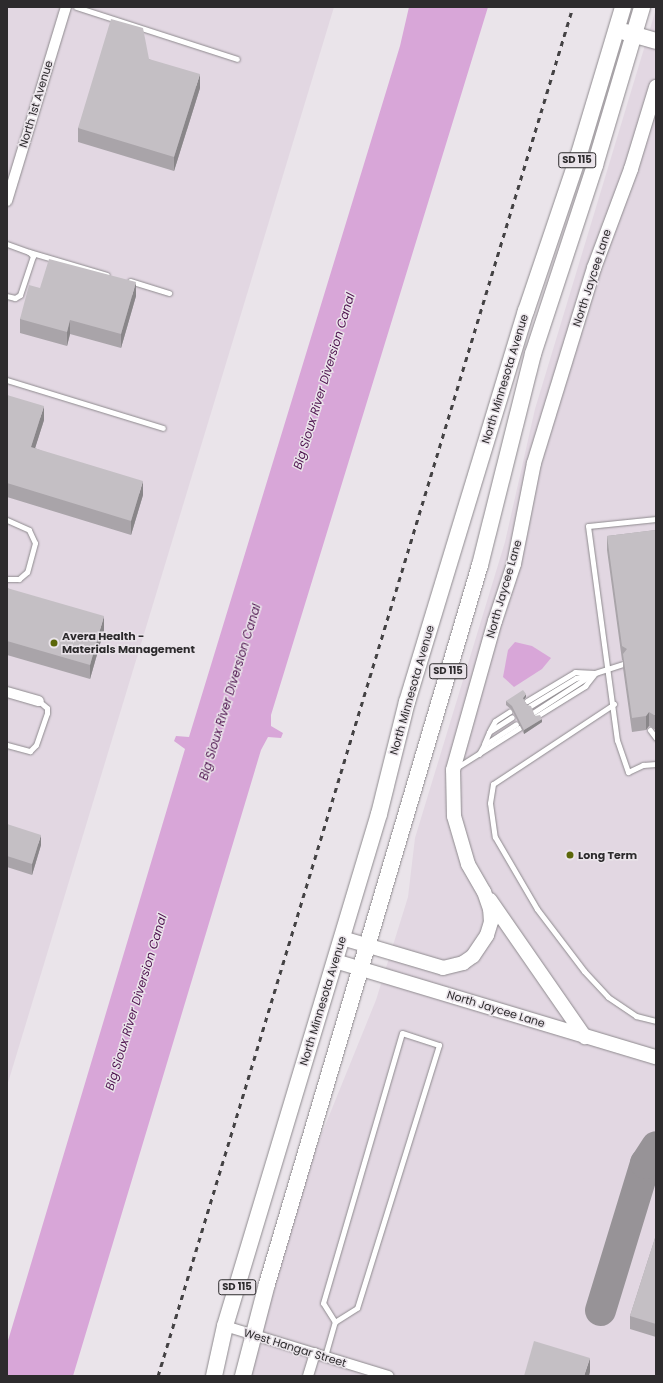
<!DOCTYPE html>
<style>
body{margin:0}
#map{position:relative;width:663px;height:1383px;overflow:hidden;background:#eae4ea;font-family:Poppins,sans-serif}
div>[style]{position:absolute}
.built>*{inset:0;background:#e2d7e2}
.water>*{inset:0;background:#d8a6d8}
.taxiway>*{height:31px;margin:-15.5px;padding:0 15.5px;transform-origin:15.5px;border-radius:15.5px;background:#979397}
.roads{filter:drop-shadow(0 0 1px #8e8a8e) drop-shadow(0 0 1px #8e8a8e)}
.lane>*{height:5px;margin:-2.5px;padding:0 2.5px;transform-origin:2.5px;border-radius:2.5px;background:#fff}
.street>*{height:10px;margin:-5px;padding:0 5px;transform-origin:5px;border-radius:5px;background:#fff}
.secondary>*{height:14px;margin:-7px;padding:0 7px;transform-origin:7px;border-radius:7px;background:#fff}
.primary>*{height:16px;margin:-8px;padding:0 8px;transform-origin:8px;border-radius:8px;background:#fff}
.rail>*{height:3px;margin-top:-1.5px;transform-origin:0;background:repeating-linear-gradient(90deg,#444244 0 5px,transparent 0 10px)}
.wall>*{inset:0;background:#a9a4a9}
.shaded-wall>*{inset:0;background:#898689}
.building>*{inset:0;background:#c4bfc4}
.dots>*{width:11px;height:11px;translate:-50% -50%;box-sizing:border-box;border:2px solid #eae4ea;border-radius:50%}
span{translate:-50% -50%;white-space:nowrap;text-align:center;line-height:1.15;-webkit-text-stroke:3px #eae4ea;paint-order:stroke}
.shield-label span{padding:1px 3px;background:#eae4ea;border:1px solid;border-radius:3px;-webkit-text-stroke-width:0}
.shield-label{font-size:10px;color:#2d2b2d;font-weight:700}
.street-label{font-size:11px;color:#2d2b2d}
.poi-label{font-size:11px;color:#2d2b2d;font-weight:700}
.left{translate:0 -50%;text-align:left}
.water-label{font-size:12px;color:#4d114e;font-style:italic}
.frame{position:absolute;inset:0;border:8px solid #2d2b2d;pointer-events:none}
</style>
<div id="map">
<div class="built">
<i style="clip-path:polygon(7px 7px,334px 7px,7px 1086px)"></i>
<i style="clip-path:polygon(656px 9px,656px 1376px,251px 1376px,266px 1314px,316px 1148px,376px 1000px,408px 897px,415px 838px,505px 542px,535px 409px)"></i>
</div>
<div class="water">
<i style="clip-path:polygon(409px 7px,488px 7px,271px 715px,271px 726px,283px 733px,281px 738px,268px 737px,261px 750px,73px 1376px,7px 1376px,7px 1344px,185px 749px,174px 741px,176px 736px,189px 737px,400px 46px)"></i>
<i style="clip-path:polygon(515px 642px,532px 646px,551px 658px,542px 669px,514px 687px,503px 677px,508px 650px)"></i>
</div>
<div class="taxiway">
<i style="left:600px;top:1310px;width:154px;rotate:-73deg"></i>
<i style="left:645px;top:1163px;width:20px;rotate:-57deg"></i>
</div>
<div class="roads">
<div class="lane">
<i style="left:76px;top:7px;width:169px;rotate:17.9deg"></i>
<i style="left:7px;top:244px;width:23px;rotate:20deg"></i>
<i style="left:29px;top:252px;width:6px;rotate:45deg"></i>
<i style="left:33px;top:256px;width:41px;rotate:108.4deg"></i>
<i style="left:20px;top:295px;width:6px;rotate:149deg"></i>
<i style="left:15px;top:298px;width:8px;rotate:-166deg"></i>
<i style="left:29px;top:252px;width:81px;rotate:16.4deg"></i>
<i style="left:130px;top:281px;width:41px;rotate:17.1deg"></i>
<i style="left:7px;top:380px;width:163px;rotate:17.1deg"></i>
<i style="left:656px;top:519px;width:68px;rotate:174.1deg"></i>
<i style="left:588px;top:526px;width:216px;rotate:82.3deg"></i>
<i style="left:617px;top:740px;width:34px;rotate:71deg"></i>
<i style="left:628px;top:772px;width:17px;rotate:-25deg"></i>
<i style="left:643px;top:765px;width:13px;rotate:-4deg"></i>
<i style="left:7px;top:520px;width:24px;rotate:24deg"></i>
<i style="left:29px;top:530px;width:14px;rotate:65deg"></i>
<i style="left:35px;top:543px;width:30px;rotate:105deg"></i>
<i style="left:27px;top:572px;width:11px;rotate:139deg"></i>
<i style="left:19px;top:579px;width:12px;rotate:180deg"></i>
<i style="left:527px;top:701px;width:56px;rotate:-31.1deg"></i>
<i style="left:575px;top:672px;width:20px;rotate:3deg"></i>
<i style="left:614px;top:704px;width:145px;rotate:146.5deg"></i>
<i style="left:493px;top:784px;width:19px;rotate:99deg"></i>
<i style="left:490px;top:803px;width:34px;rotate:82deg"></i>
<i style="left:495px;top:837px;width:83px;rotate:59.7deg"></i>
<i style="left:537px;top:909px;width:78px;rotate:52.8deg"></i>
<i style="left:584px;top:971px;width:35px;rotate:47deg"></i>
<i style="left:608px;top:997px;width:34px;rotate:34deg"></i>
<i style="left:636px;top:1016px;width:21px;rotate:14deg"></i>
<i style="left:530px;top:706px;width:54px;rotate:-31.3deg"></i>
<i style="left:576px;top:678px;width:12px;rotate:-14deg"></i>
<i style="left:534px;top:712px;width:68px;rotate:-33deg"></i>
<i style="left:537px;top:716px;width:57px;rotate:-32deg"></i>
<i style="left:585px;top:686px;width:16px;rotate:-52deg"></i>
<i style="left:595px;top:673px;width:29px;rotate:-18deg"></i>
<i style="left:490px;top:730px;width:10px;rotate:-61deg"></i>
<i style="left:495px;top:721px;width:17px;rotate:-33deg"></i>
<i style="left:650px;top:730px;width:10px;rotate:53deg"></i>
<i style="left:484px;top:744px;width:13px;rotate:-67deg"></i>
<i style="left:489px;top:732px;width:27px;rotate:-33deg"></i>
<i style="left:7px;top:745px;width:24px;rotate:15deg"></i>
<i style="left:30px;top:751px;width:8px;rotate:-45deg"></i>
<i style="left:36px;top:745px;width:34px;rotate:-71deg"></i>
<i style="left:47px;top:713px;width:5px;rotate:-90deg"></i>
<i style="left:47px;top:708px;width:11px;rotate:-139deg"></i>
<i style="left:479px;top:754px;width:10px;rotate:-61deg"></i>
<i style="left:484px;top:745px;width:38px;rotate:-33deg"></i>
<i style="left:456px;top:768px;width:75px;rotate:-32.4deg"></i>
<i style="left:325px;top:1356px;width:35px;rotate:-74deg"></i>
<i style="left:335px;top:1322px;width:22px;rotate:-122deg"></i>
<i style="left:323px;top:1303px;width:281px;rotate:-73.7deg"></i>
<i style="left:402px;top:1033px;width:39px;rotate:18deg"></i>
<i style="left:439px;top:1045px;width:275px;rotate:107.3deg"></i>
<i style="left:357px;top:1308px;width:26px;rotate:148deg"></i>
</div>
<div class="street">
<i style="left:7px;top:201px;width:203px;rotate:-73.1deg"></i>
<i style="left:7px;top:692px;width:33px;rotate:16deg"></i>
<i style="left:225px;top:1326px;width:171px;rotate:17deg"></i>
<i style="left:308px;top:1376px;width:24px;rotate:-73deg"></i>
</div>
<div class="secondary">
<i style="left:490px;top:900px;width:167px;rotate:55.3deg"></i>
<i style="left:342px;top:938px;width:105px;rotate:16.5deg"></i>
<i style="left:443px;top:968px;width:21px;rotate:-14deg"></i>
<i style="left:463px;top:963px;width:12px;rotate:-35deg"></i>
<i style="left:473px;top:956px;width:25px;rotate:-56deg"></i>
<i style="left:487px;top:935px;width:14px;rotate:-73deg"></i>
<i style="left:491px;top:922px;width:13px;rotate:-94deg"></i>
<i style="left:490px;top:909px;width:18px;rotate:-109deg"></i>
<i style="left:484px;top:892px;width:32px;rotate:-120deg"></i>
<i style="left:468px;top:864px;width:50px;rotate:-106.3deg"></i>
<i style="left:454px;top:816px;width:46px;rotate:-91.2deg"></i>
<i style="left:453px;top:770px;width:155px;rotate:-74.3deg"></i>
<i style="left:495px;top:621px;width:60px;rotate:-71.6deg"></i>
<i style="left:514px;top:564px;width:103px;rotate:-78.8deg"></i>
<i style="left:534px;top:463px;width:204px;rotate:-72.9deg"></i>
<i style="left:594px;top:268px;width:106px;rotate:-69.5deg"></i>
<i style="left:631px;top:169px;width:86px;rotate:-73deg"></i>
<i style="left:335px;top:961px;width:335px;rotate:16.7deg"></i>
</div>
<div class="primary">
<i style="left:625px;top:32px;width:32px;rotate:16deg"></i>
<i style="left:214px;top:1376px;width:51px;rotate:-77.6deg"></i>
<i style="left:225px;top:1326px;width:535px;rotate:-73.26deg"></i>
<i style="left:379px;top:814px;width:115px;rotate:-76deg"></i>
<i style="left:407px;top:702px;width:409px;rotate:-73.1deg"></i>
<i style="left:526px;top:311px;width:166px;rotate:-71.3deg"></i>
<i style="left:579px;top:154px;width:153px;rotate:-73.3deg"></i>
<i style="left:243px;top:1376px;width:95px;rotate:-75.4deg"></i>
<i style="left:267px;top:1284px;width:750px;rotate:-73.5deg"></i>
<i style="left:480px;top:565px;width:218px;rotate:-75.9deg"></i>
<i style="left:533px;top:354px;width:199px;rotate:-71.8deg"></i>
<i style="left:595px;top:165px;width:165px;rotate:-73.4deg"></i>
</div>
</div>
<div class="rail">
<i style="left:158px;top:1376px;width:1431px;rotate:-73.14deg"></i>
</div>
<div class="wall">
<i style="clip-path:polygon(149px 59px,200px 88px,174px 171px,78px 142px,78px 128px)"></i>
<i style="clip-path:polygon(40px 288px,136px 296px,121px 348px,70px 334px,67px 346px,20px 333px,20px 319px)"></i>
<i style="clip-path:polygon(7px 395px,44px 420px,35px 448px,143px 495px,131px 535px,7px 497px)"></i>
<i style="clip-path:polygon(656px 530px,656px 729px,654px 729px,649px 726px,646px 730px,632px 732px,623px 668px,623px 661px,622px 660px,607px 550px,607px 536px)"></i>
<i style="clip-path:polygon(7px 588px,104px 630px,90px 679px,7px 655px)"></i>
<i style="clip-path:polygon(526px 697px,524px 700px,527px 705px,535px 716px,542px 722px,524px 734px,512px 710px,506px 705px,506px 701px)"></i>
<i style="clip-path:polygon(7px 824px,41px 845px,32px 875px,7px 867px)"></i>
<i style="clip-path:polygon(656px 1235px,656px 1337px,630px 1329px,630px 1316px)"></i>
</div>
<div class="shaded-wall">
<i style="clip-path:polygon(200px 74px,200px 88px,174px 171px,174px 157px)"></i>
<i style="clip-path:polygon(136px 282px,136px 296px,121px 348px,121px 334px)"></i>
<i style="clip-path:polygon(70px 320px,70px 334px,67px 346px,67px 332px)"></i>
<i style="clip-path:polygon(44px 406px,44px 420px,31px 461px,31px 447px)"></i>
<i style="clip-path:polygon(143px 481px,143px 495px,131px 535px,131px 521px)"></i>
<i style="clip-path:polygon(104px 616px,104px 630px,90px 679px,90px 665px)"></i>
<i style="clip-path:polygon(526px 694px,526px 697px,523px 701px,523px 698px)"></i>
<i style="clip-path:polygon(649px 712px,649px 726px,646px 730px,646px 716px)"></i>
<i style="clip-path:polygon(542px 719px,542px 722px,524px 734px,524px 730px)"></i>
<i style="clip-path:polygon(41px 835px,41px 845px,32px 875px,32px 864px)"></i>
<i style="clip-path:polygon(590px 1358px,590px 1372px,589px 1376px,584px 1376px)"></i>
</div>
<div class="building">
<i style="clip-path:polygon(111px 19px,143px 28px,149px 59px,200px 74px,174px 157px,78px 128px)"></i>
<i style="clip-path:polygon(49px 259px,136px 282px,121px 334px,70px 320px,67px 332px,20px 319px,29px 285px,40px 288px)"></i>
<i style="clip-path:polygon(7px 395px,44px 406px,31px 447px,143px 481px,131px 521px,7px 483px)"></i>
<i style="clip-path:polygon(656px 530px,656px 715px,654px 715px,649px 712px,646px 716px,632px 718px,623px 654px,627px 649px,622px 646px,607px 536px)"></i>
<i style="clip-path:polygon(7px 588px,104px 616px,90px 665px,7px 641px)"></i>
<i style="clip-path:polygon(523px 690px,526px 694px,523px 698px,527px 705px,531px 706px,535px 716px,540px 715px,542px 719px,524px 730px,512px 706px,506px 701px)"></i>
<i style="clip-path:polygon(7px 824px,41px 835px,32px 864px,7px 856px)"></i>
<i style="clip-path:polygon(656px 1235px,656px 1324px,630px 1316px)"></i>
<i style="clip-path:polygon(534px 1341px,590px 1358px,584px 1376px,524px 1376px)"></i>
</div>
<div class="dots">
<i style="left:54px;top:643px;background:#5c670a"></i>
<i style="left:570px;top:855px;background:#5c670a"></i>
</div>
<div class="shield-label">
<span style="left:577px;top:160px">SD 115</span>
<span style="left:448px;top:671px">SD 115</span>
<span style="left:237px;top:1287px">SD 115</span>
</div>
<div class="street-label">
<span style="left:36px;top:104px;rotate:-73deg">North 1st Avenue</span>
<span style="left:592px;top:278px;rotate:-72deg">North Jaycee Lane</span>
<span style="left:505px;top:379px;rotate:-73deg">North Minnesota Avenue</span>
<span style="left:504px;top:589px;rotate:-74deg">North Jaycee Lane</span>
<span style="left:412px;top:690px;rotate:-74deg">North Minnesota Avenue</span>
<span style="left:323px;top:1001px;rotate:-73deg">North Minnesota Avenue</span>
<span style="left:496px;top:1009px;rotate:17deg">North Jaycee Lane</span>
<span style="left:295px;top:1348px;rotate:17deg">West Hangar Street</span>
</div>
<div class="poi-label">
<span class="left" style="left:62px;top:643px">Avera Health -<br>Materials Management</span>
<span class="left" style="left:578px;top:855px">Long Term</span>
</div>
<div class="water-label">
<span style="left:324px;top:381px;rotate:-73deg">Big Sioux River Diversion Canal</span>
<span style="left:230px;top:692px;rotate:-73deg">Big Sioux River Diversion Canal</span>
<span style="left:136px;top:1002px;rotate:-73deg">Big Sioux River Diversion Canal</span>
</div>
<div class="frame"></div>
</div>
